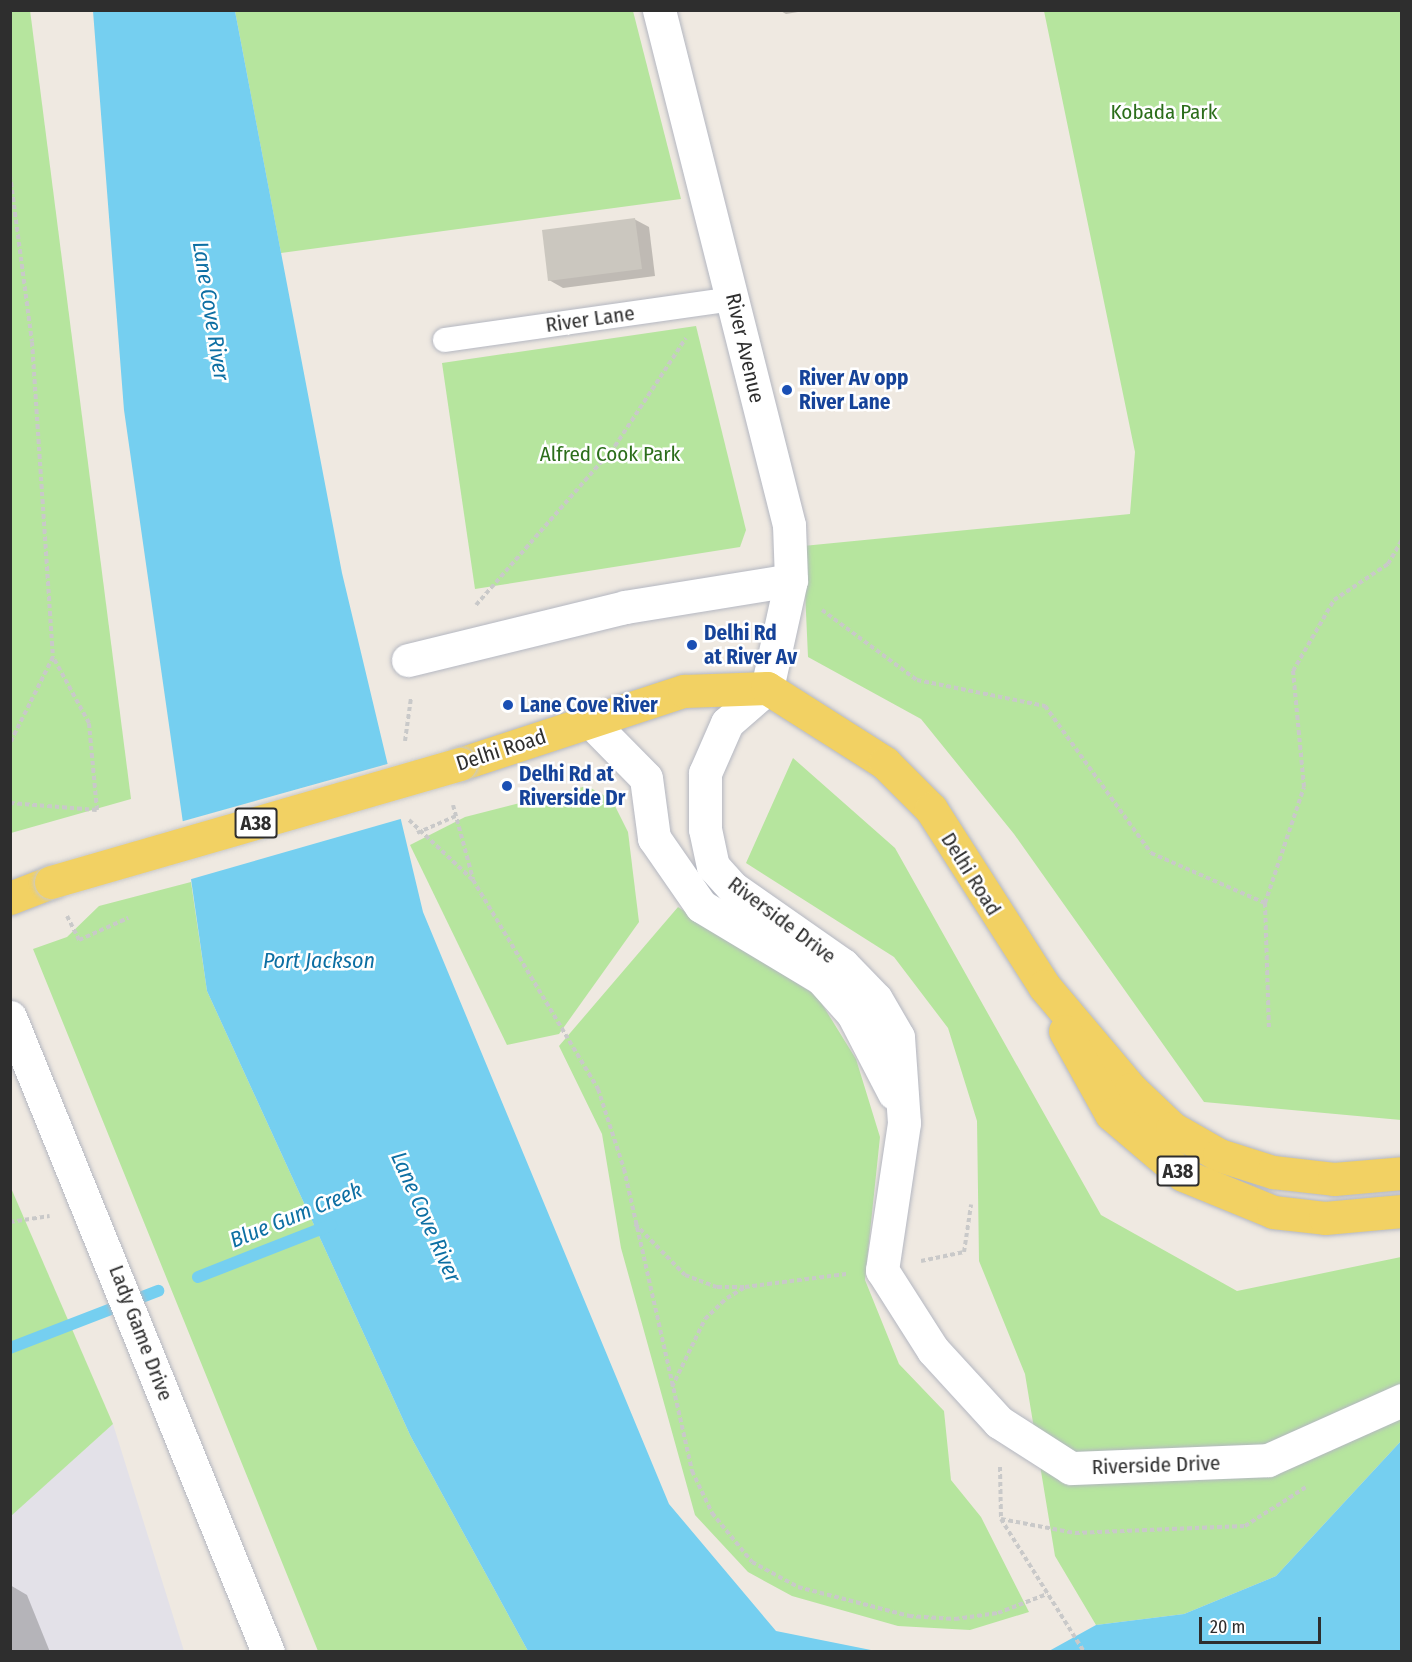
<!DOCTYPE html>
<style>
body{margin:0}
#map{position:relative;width:1412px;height:1662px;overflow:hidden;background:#efe9e1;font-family:"Fira Sans Condensed",sans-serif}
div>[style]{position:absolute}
.industrial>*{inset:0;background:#e3e1e8}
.green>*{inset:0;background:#b6e59e}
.water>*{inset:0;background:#75cff0}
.pier>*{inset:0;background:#efe9e1}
.shadow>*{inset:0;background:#0003}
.stream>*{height:12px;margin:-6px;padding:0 6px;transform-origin:6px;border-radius:6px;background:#75cff0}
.building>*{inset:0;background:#cbc7bf}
.path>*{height:4px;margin-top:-2px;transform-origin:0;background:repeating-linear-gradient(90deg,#c9c9c9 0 4.5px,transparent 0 7.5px)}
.roads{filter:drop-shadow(0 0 2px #b4b7c1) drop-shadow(0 0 2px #b4b7c1)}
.service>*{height:24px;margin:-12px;padding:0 12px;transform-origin:12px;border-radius:12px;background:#fff}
.minor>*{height:33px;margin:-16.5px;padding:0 16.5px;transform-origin:16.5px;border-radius:16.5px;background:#fff}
.secondary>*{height:33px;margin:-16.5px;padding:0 16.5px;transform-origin:16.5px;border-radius:16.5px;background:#fff}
.primary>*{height:33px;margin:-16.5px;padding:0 16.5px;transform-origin:16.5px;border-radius:16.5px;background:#f2d163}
.bridges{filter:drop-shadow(0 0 2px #c9c9c9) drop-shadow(0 0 2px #c9c9c9)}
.primary-bridge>*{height:33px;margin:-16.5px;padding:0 16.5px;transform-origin:16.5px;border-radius:16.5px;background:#f2d163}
.dots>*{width:16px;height:16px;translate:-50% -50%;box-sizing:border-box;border:3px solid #fff;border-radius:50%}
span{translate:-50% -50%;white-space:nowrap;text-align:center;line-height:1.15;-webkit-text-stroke:5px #fff;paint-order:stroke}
.shield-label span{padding:2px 4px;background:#fff;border:2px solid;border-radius:4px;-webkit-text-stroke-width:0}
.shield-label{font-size:20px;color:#2e2e2e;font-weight:700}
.park-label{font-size:21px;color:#2c6e1b}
.street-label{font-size:21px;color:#2e2e2e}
.transit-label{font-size:21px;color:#164399;font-weight:700}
.left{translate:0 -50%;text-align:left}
.water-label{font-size:22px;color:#0d6fa3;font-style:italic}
.frame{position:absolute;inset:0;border:12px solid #2e2e2e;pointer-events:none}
.scale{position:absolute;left:1199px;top:1617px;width:122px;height:27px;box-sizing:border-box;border:3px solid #2e2e2e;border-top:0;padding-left:8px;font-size:18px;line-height:21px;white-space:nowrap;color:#2e2e2e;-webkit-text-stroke:4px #fff;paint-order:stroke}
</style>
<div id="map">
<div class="industrial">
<i style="clip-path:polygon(113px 1424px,184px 1651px,11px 1651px,10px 1516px)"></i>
</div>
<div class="green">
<i style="clip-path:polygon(30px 10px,131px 799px,11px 833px,10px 11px)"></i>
<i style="clip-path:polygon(235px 11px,633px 11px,681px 199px,281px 253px)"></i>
<i style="clip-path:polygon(1044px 11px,1401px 11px,1401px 1120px,1204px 1102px,1014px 834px,921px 719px,808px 657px,803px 546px,1130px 514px,1135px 452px)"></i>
<i style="clip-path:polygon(696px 326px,746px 530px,740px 547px,475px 589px,442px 363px)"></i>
<i style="clip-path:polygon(793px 758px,895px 848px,1101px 1215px,1237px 1291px,1401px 1257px,1401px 1441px,1276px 1576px,1184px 1614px,1096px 1625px,1055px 1556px,1025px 1374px,979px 1261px,977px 1121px,948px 1028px,894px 957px,746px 863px)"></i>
<i style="clip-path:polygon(587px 786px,612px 800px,628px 832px,639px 922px,559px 1034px,507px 1045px,410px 845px,465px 817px)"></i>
<i style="clip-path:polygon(191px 882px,207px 991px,411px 1437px,528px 1651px,318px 1651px,33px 949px,67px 937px,99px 906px)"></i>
<i style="clip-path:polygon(678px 907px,817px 996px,856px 1059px,880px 1137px,865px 1280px,899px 1364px,944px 1411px,951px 1480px,981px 1517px,1029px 1612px,970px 1630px,898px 1626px,792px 1596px,748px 1572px,695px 1515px,621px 1248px,602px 1134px,559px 1046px)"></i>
<i style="clip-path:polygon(11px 1188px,113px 1424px,11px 1516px,10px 1516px)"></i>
</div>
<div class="water">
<i style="clip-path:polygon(93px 11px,235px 11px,342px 573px,423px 912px,669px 1504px,776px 1631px,876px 1651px,528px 1651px,411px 1437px,207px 991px,124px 410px)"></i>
<i style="clip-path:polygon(1401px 1441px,1401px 1651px,1049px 1651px,1096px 1625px,1184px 1614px,1276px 1576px)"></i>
</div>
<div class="pier">
<i style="clip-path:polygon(391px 763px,404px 818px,188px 880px,180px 822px)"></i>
</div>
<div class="shadow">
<i style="clip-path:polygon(779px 10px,810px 10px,786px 14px)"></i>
<i style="clip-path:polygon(634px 219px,649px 227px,655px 276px,563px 288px,549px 280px)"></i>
<i style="clip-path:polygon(10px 1585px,27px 1595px,50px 1652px,10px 1652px)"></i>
</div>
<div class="stream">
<i style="left:198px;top:1277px;width:143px;rotate:-21.4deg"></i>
<i style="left:10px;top:1348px;width:159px;rotate:-21.1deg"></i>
</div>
<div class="building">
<i style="clip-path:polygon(635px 218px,642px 269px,548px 281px,542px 230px)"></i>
</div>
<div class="path">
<i style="left:10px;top:175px;width:168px;rotate:82.5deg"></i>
<i style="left:32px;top:342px;width:316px;rotate:86.2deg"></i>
<i style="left:53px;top:657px;width:96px;rotate:116.6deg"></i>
<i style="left:476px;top:605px;width:211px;rotate:-48.8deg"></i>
<i style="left:615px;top:446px;width:129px;rotate:-56.7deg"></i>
<i style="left:822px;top:610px;width:118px;rotate:36.4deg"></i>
<i style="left:917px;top:680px;width:131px;rotate:11.5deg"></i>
<i style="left:1045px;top:706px;width:181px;rotate:54.2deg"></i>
<i style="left:1151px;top:853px;width:124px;rotate:23.7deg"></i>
<i style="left:1265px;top:903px;width:122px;rotate:-71.4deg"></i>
<i style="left:1304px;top:787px;width:117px;rotate:-95.4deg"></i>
<i style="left:1293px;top:671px;width:82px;rotate:-60deg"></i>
<i style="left:1334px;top:600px;width:65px;rotate:-33.7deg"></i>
<i style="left:1388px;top:564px;width:28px;rotate:-60deg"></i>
<i style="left:405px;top:741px;width:43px;rotate:-82.1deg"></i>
<i style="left:10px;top:803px;width:87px;rotate:4.6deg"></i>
<i style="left:97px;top:810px;width:87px;rotate:-95.3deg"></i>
<i style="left:89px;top:723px;width:75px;rotate:-118.6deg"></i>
<i style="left:453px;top:805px;width:77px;rotate:74.9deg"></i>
<i style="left:409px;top:820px;width:88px;rotate:43.2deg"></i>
<i style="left:473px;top:880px;width:244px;rotate:59.1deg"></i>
<i style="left:598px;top:1089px;width:84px;rotate:72deg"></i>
<i style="left:624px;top:1169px;width:310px;rotate:77.3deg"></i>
<i style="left:692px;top:1471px;width:47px;rotate:64.5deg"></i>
<i style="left:712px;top:1513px;width:63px;rotate:50.8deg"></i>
<i style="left:752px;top:1562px;width:52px;rotate:28.5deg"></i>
<i style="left:798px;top:1587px;width:115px;rotate:14.6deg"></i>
<i style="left:909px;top:1616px;width:46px;rotate:3.7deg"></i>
<i style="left:955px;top:1619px;width:43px;rotate:-7.9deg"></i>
<i style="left:998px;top:1613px;width:53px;rotate:-21.2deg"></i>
<i style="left:417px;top:833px;width:43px;rotate:-23.6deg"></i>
<i style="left:1265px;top:903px;width:126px;rotate:88.2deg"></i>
<i style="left:67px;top:916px;width:27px;rotate:63deg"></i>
<i style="left:79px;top:940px;width:54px;rotate:-24.2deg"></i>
<i style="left:10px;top:1222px;width:40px;rotate:-8.5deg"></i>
<i style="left:635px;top:1224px;width:71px;rotate:45.6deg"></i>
<i style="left:685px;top:1275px;width:34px;rotate:21deg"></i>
<i style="left:717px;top:1287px;width:28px"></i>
<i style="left:921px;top:1261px;width:44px;rotate:-11.8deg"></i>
<i style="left:964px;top:1252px;width:48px;rotate:-81.5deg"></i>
<i style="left:672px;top:1387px;width:76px;rotate:-64.1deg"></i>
<i style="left:705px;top:1319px;width:30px;rotate:-44deg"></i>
<i style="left:727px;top:1298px;width:21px;rotate:-31deg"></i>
<i style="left:745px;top:1287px;width:102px;rotate:-7.3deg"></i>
<i style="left:1000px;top:1467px;width:52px;rotate:88.9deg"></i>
<i style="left:1001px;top:1519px;width:157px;rotate:58deg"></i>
<i style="left:1001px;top:1519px;width:75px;rotate:10.7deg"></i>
<i style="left:1075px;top:1533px;width:170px;rotate:-2.4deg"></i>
<i style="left:1245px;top:1526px;width:72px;rotate:-32.6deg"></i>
</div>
<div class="roads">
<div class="service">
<i style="left:445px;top:340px;width:292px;rotate:-8.1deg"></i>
</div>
<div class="minor">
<i style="left:659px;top:10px;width:531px;rotate:75.83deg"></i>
<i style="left:789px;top:525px;width:55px;rotate:87.9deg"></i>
<i style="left:791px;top:580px;width:111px;rotate:102.5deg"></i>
<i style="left:767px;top:688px;width:53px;rotate:138.8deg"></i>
<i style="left:727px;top:723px;width:55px;rotate:113.7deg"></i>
<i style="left:705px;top:773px;width:56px;rotate:90deg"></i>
<i style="left:705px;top:829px;width:38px;rotate:78deg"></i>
<i style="left:713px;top:866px;width:30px;rotate:48deg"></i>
<i style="left:733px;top:888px;width:134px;rotate:35deg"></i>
<i style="left:843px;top:965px;width:47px;rotate:45.9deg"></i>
<i style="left:876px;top:999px;width:44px;rotate:59.9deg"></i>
<i style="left:898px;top:1037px;width:86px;rotate:86deg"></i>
<i style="left:904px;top:1123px;width:149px;rotate:98.5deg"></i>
<i style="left:882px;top:1270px;width:95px;rotate:57.5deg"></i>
<i style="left:933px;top:1350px;width:98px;rotate:47.5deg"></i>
<i style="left:999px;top:1422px;width:85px;rotate:32.6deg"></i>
<i style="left:1071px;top:1468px;width:197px;rotate:-2.3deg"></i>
<i style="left:1268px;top:1460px;width:147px;rotate:-24.1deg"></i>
<i style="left:408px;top:660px;width:223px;rotate:-13.7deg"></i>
<i style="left:625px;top:607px;width:168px;rotate:-9.2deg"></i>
<i style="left:591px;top:722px;width:78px;rotate:45.5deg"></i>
<i style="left:646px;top:778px;width:61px;rotate:82.4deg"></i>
<i style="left:654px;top:838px;width:83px;rotate:55.3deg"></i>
<i style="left:701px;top:906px;width:140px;rotate:31deg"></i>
<i style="left:821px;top:978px;width:48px;rotate:48.4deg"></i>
<i style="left:853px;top:1014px;width:89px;rotate:62.6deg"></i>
</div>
<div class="secondary">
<i style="left:10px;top:1017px;width:685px;rotate:67.89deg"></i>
</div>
<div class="primary">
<i style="left:460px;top:764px;width:236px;rotate:-18.1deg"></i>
<i style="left:684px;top:691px;width:83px;rotate:-2.1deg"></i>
<i style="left:767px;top:688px;width:140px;rotate:32.4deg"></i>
<i style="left:885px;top:763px;width:65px;rotate:45deg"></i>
<i style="left:931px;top:809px;width:210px;rotate:57.4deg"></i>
<i style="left:1044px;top:986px;width:135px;rotate:49.8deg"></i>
<i style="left:1131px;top:1089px;width:57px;rotate:43.6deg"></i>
<i style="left:1172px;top:1128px;width:54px;rotate:29.9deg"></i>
<i style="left:1219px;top:1155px;width:57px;rotate:17.5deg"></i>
<i style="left:1273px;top:1172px;width:61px;rotate:6.5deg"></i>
<i style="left:1334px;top:1179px;width:68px;rotate:-5deg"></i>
<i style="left:10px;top:898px;width:44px;rotate:-21.3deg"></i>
<i style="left:1065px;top:1031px;width:95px;rotate:61deg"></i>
<i style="left:1111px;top:1114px;width:94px;rotate:40.3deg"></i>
<i style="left:1183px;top:1175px;width:97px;rotate:22.3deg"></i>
<i style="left:1273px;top:1212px;width:52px;rotate:6.6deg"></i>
<i style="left:1325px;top:1218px;width:77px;rotate:-5.2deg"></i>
</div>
</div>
<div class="bridges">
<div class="primary-bridge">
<i style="left:51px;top:882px;width:426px;rotate:-16.1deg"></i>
</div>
</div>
<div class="dots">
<i style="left:787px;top:390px;background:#1a4fb4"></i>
<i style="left:692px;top:645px;background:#1a4fb4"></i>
<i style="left:508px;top:705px;background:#1a4fb4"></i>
<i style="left:507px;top:786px;background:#1a4fb4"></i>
</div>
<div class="shield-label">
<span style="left:256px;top:823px">A38</span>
<span style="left:1178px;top:1171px">A38</span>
</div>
<div class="park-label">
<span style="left:1164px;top:112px">Kobada Park</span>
<span style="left:610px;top:454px">Alfred Cook Park</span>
</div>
<div class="street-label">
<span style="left:590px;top:319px;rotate:-8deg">River Lane</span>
<span style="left:745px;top:348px;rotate:77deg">River Avenue</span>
<span style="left:501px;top:750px;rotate:-18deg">Delhi Road</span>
<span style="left:971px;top:874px;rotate:58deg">Delhi Road</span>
<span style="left:782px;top:920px;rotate:37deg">Riverside Drive</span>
<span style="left:141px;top:1333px;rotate:69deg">Lady Game Drive</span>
<span style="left:1156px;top:1465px;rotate:-2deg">Riverside Drive</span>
</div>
<div class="transit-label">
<span class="left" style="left:799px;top:390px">River Av opp<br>River Lane</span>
<span class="left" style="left:704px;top:645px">Delhi Rd<br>at River Av</span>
<span class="left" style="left:520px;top:705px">Lane Cove River</span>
<span class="left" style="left:519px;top:786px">Delhi Rd at<br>Riverside Dr</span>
</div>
<div class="water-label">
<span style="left:211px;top:311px;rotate:81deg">Lane Cove River</span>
<span style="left:319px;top:961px">Port Jackson</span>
<span style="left:296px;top:1215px;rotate:-22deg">Blue Gum Creek</span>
<span style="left:426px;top:1217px;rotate:66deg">Lane Cove River</span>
</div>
<div class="frame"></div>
<div class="scale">20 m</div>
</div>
